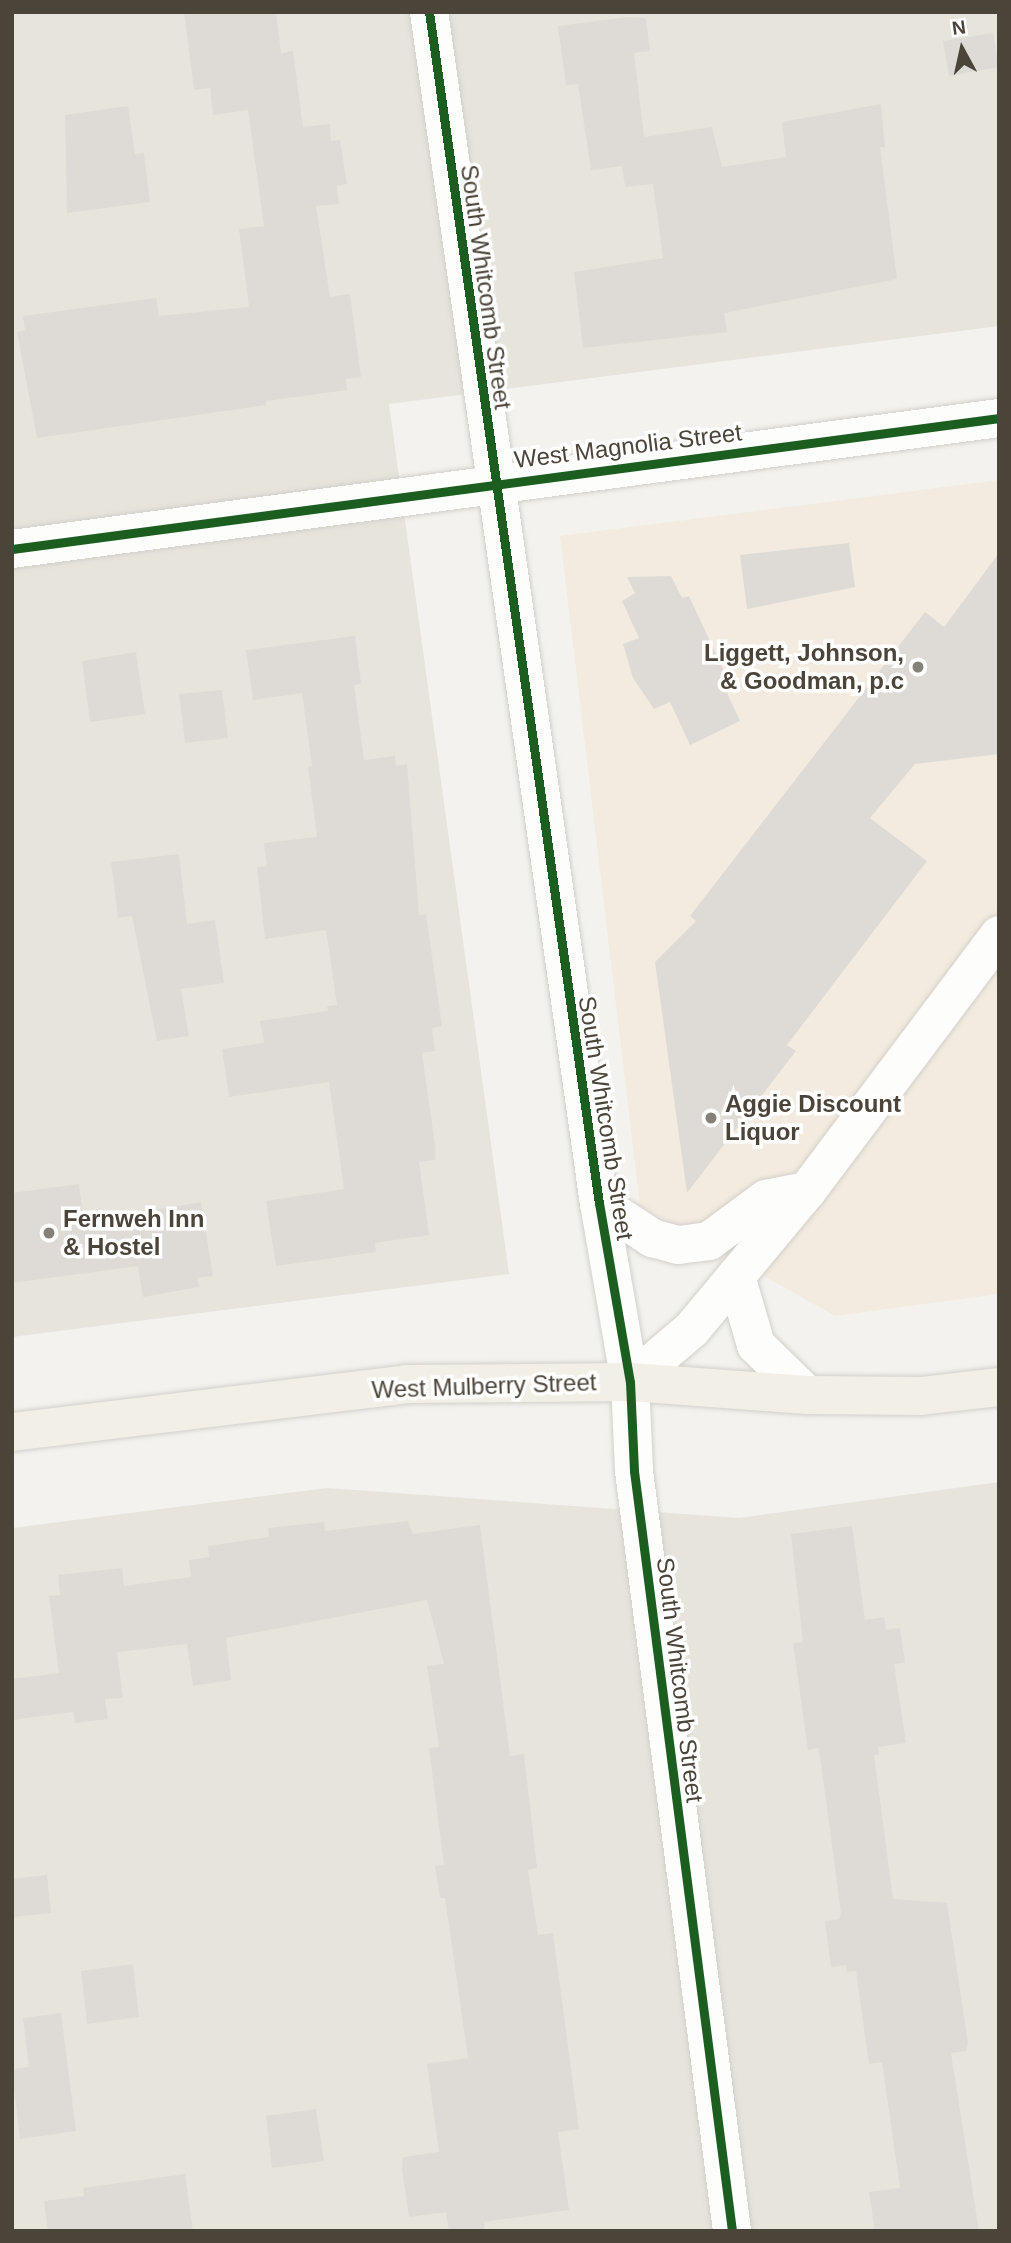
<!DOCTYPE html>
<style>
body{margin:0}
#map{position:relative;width:1011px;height:2243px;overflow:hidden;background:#f4f2ee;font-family:Arial,sans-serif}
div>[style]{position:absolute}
.residential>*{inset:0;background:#e7e4dc}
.commercial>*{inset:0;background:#f3ebdf}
.building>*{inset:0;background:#dedbd6}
.roads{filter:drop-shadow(0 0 2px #d2d0cb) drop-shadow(0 0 2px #d2d0cb)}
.minor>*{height:38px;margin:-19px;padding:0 19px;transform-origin:19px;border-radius:19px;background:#fdfdfc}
.primary>*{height:38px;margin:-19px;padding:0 19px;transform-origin:19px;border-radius:19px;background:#f2efe6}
.cycleway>*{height:9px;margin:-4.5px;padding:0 4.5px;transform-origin:4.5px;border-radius:4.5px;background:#1b5e20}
.dots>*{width:19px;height:19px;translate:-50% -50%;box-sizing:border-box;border:4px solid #fff;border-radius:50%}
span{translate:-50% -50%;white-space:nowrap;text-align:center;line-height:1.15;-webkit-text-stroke:7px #fff;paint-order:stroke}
.street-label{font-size:24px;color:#4b4439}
.poi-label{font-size:24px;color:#4b4439;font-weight:700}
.right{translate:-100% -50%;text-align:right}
.left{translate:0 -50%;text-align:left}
.frame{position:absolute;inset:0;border:14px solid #4b4439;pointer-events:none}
.north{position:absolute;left:927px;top:14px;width:70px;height:70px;-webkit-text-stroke:5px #fff;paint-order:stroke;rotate:352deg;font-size:19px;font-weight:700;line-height:28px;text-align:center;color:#4b4439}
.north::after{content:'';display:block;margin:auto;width:24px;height:32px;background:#4b4439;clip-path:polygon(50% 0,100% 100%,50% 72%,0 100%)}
</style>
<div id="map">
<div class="residential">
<i style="clip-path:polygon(12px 12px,999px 12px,999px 326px,389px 404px,509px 1274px,12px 1337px)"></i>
<i style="clip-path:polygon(999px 1482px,999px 2231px,12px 2231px,12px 1528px,327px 1488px,739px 1518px)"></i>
</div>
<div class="commercial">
<i style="clip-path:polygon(999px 480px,999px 1294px,835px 1316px,640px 1206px,560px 536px)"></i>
</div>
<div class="building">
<i style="clip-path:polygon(184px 12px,276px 12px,281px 53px,293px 51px,303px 127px,330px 124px,331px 141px,340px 140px,347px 184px,337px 186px,339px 204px,316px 206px,330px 297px,350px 294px,361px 377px,346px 379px,347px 390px,266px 401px,266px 405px,37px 438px,17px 332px,25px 330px,23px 316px,156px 298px,159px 316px,249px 307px,239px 229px,264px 226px,248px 110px,213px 115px,210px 88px,194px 90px)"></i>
<i style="clip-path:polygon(628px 17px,646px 18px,650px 51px,634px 53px,644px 137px,712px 127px,722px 167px,786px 157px,782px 122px,881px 104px,885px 147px,880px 147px,897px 279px,724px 313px,727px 332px,583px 348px,574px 272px,663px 258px,653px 184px,625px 187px,622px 166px,591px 170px,578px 84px,566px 85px,558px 26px)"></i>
<i style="clip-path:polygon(993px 33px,999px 67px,949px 76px,943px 41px)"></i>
<i style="clip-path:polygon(128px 106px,135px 154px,144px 153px,150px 202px,67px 213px,65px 115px)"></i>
<i style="clip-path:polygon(849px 543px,855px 587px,747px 609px,740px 555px)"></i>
<i style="clip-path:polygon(999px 553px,999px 754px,915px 764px,870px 818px,927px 861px,787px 1045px,796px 1051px,687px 1193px,655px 962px,696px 921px,690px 916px,925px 612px,944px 627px)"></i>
<i style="clip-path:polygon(671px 576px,682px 598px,689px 596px,729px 682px,723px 684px,740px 721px,690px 745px,670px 702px,654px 709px,633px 678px,623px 644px,639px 638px,622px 601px,635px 593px,627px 577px)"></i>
<i style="clip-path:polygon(355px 636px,361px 684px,354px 685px,364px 760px,395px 756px,396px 766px,407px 764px,419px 915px,426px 914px,442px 1026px,432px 1028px,435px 1051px,422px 1053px,435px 1145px,435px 1160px,419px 1162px,429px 1235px,375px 1243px,376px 1252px,276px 1266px,266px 1201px,344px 1189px,329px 1082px,229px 1097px,222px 1049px,264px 1043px,260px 1021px,328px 1011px,327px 1006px,337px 1005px,326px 930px,265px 939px,257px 867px,267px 866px,264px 843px,317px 837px,308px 767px,312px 766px,302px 693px,253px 700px,246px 650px)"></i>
<i style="clip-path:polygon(136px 652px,145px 714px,90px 722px,82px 661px)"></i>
<i style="clip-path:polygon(222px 690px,228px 738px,185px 743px,179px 694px)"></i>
<i style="clip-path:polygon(179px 854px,187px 924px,215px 920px,224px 983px,181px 989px,189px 1036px,157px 1041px,132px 916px,118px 918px,111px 862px)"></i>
<i style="clip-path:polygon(79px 1184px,84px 1222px,201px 1202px,213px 1276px,197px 1278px,199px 1287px,143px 1297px,138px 1266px,12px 1283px,12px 1193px)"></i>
<i style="clip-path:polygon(408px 1521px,413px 1534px,480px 1525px,510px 1756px,524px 1754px,537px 1868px,528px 1870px,538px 1935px,553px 1933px,579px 2129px,558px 2132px,569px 2210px,484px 2222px,485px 2231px,449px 2231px,446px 2212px,409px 2217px,402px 2169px,403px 2157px,439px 2152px,427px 2064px,468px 2058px,445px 1898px,440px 1898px,435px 1866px,444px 1865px,429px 1748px,439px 1747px,427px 1666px,444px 1664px,427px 1600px,226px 1638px,231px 1680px,193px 1686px,187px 1644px,117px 1652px,123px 1698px,105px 1699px,108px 1719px,75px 1723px,73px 1712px,12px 1720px,12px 1679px,59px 1673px,49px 1596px,60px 1595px,58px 1575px,122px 1568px,124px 1586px,191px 1577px,189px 1560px,209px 1557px,208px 1546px,269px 1537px,268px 1528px,324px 1522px,325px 1531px)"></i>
<i style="clip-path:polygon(852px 1526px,865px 1620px,884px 1617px,886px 1630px,900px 1628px,905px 1663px,894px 1664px,906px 1743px,878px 1747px,879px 1754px,874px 1755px,893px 1899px,947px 1903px,968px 2043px,966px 2051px,951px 2053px,979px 2231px,875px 2231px,869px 2192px,900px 2188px,882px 2062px,869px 2064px,856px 1971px,847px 1972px,846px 1965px,831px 1967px,825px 1921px,839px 1919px,841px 1913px,821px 1763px,818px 1748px,808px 1750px,793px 1643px,803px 1642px,791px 1534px)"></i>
<i style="clip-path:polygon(47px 1875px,51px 1913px,12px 1917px,12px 1879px)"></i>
<i style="clip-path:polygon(133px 1964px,139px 2017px,87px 2024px,81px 1971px)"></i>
<i style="clip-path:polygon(61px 2013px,76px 2131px,20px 2139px,12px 2069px,29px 2067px,23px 2018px)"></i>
<i style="clip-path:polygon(316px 2109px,324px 2161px,272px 2168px,266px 2116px)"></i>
<i style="clip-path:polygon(185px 2174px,193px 2231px,48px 2231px,44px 2201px,84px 2196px,83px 2188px)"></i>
</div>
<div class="roads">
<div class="minor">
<i style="left:429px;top:12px;width:1203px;rotate:81.88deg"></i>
<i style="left:599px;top:1203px;width:182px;rotate:80.2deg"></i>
<i style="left:630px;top:1382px;width:89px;rotate:87.4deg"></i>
<i style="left:634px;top:1471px;width:766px;rotate:82.65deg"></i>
<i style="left:12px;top:549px;width:996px;rotate:-7.56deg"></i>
<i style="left:599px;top:1203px;width:64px;rotate:33.4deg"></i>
<i style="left:652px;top:1238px;width:27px;rotate:15deg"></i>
<i style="left:678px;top:1245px;width:31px;rotate:-7deg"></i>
<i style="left:709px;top:1241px;width:71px;rotate:-36.4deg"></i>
<i style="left:766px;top:1199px;width:42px;rotate:-11deg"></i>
<i style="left:736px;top:1276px;width:72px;rotate:73.8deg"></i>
<i style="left:756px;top:1345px;width:71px;rotate:44.4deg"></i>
<i style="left:630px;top:1382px;width:82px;rotate:-40.5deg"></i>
<i style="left:692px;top:1329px;width:180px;rotate:-50.2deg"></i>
<i style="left:807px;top:1191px;width:320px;rotate:-53.1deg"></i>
</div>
<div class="primary">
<i style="left:12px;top:1432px;width:397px;rotate:-6.9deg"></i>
<i style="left:406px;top:1384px;width:224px;rotate:-0.5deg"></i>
<i style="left:630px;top:1382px;width:177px;rotate:4.2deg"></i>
<i style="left:807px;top:1395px;width:114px;rotate:0.5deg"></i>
<i style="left:921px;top:1396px;width:79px;rotate:-6.6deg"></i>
</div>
</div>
<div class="cycleway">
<i style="left:429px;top:12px;width:1203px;rotate:81.88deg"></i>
<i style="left:599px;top:1203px;width:182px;rotate:80.2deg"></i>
<i style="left:630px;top:1382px;width:89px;rotate:87.4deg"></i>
<i style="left:634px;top:1471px;width:766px;rotate:82.65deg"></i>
<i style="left:12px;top:549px;width:996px;rotate:-7.56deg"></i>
</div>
<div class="dots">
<i style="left:918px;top:667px;background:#868178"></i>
<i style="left:711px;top:1118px;background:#868178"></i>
<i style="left:49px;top:1233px;background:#868178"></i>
</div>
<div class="street-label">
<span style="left:486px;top:287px;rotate:82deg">South Whitcomb Street</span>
<span style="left:628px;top:446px;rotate:-7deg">West Magnolia Street</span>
<span style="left:606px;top:1118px;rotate:81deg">South Whitcomb Street</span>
<span style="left:484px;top:1386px;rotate:-2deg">West Mulberry Street</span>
<span style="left:680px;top:1680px;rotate:83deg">South Whitcomb Street</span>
</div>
<div class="poi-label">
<span class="right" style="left:904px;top:667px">Liggett, Johnson,<br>&amp; Goodman, p.c</span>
<span class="left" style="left:725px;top:1118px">Aggie Discount<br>Liquor</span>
<span class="left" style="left:63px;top:1233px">Fernweh Inn<br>&amp; Hostel</span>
</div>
<div class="frame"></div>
<div class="north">N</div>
</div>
